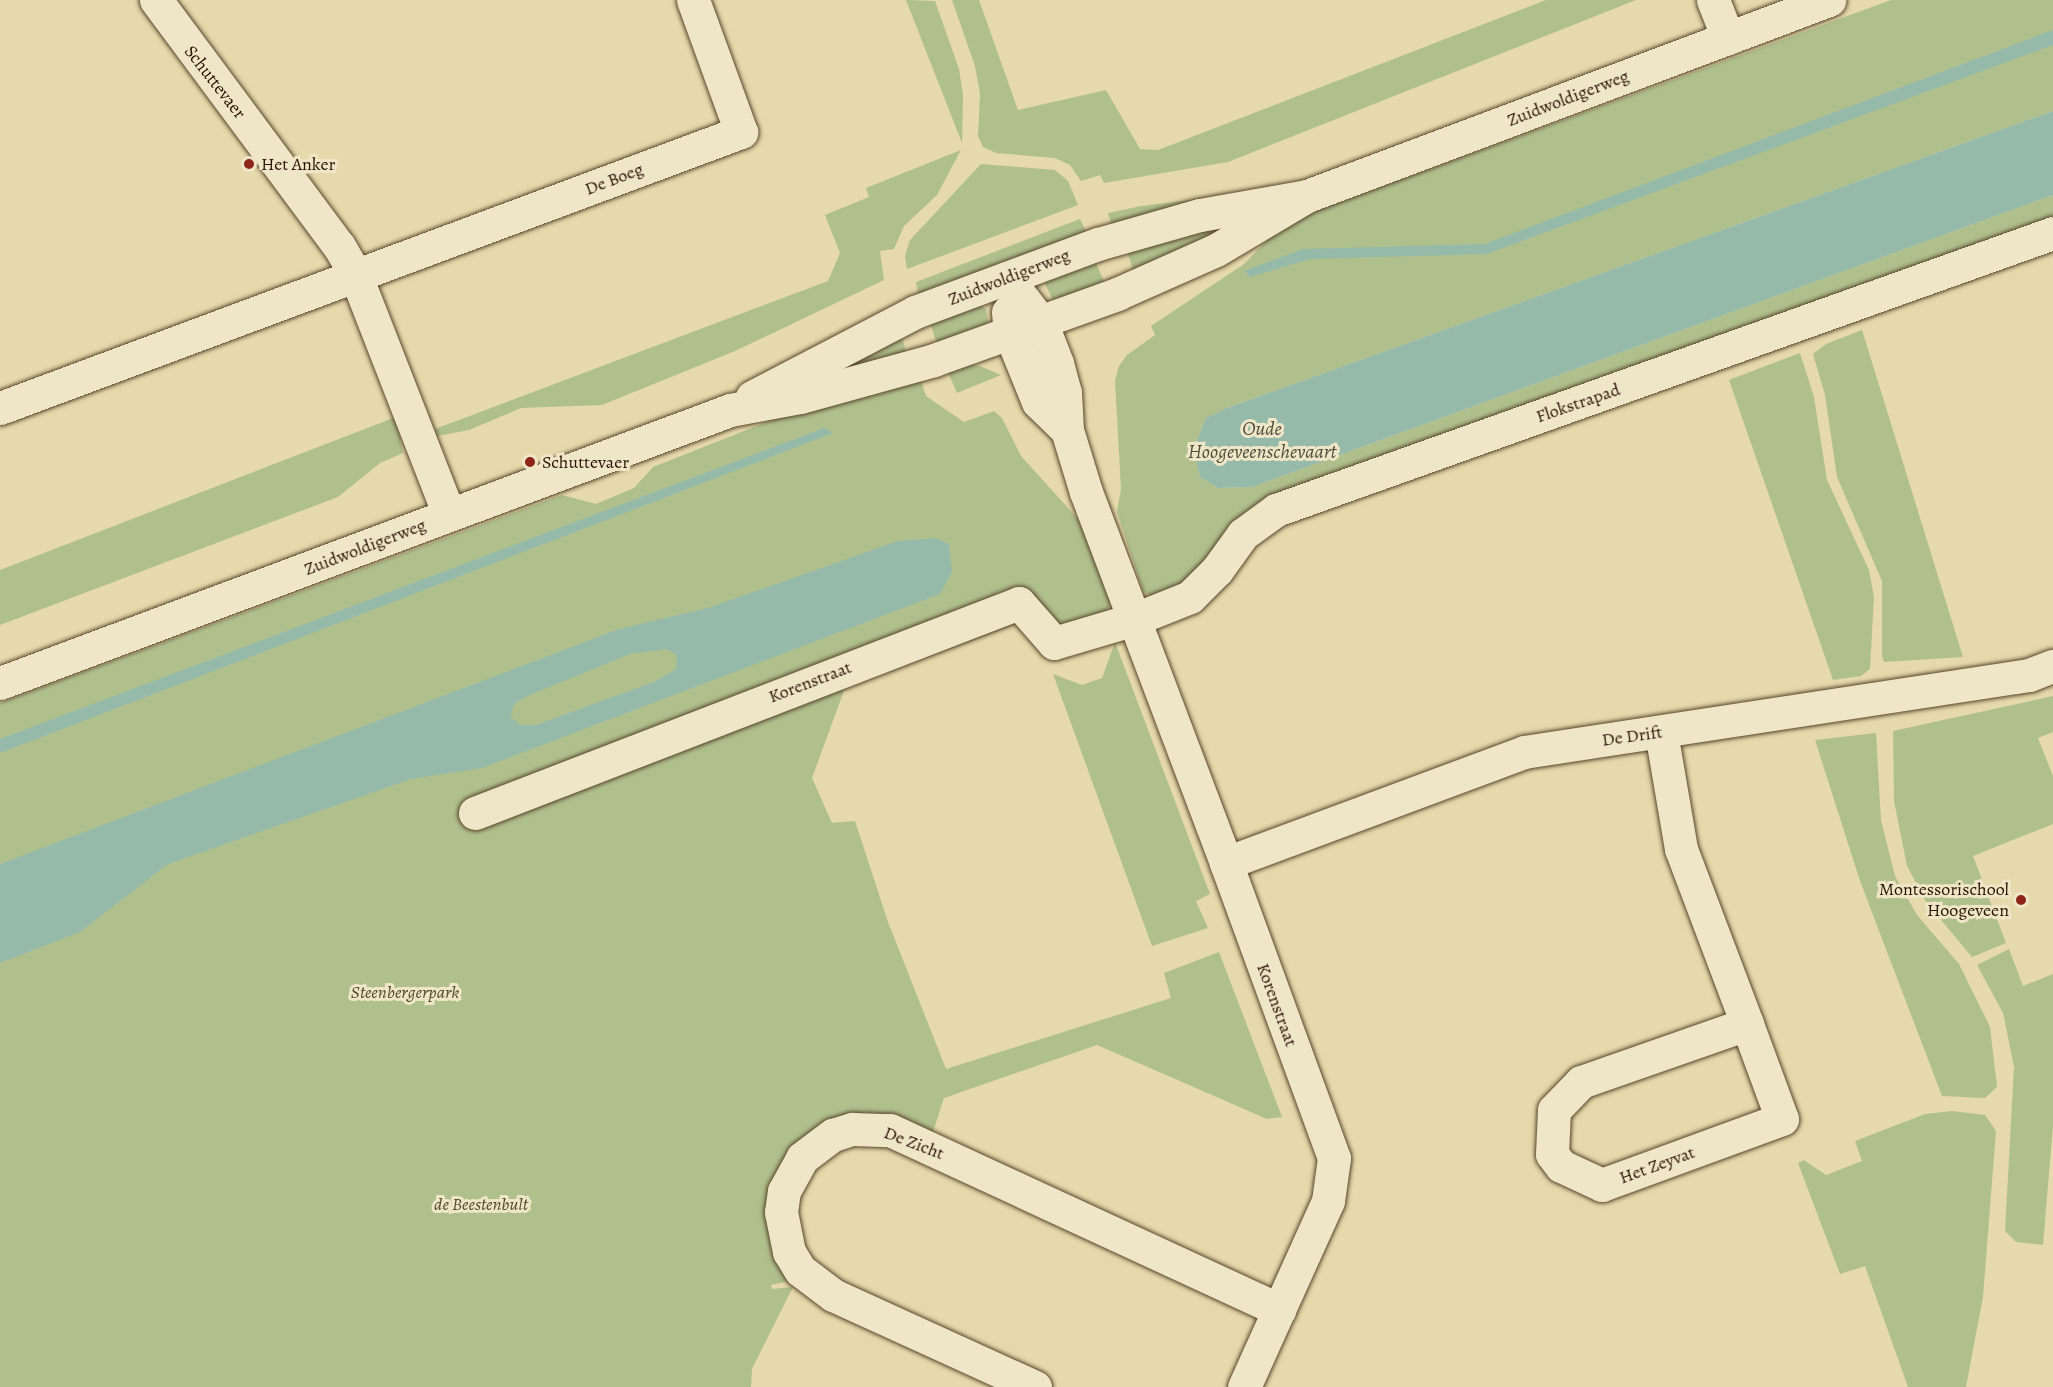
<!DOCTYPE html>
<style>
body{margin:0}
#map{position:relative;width:2053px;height:1387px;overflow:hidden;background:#e6d9ab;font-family:Alegreya,serif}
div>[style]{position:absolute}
.green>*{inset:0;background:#b0c08d}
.water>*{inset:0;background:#96baaa}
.roads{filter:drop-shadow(0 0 2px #58462b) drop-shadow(0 0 2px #58462b)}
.street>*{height:33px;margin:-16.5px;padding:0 16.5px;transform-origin:16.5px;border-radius:16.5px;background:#efe6c8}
.secondary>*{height:33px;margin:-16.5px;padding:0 16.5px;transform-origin:16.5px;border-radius:16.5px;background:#efe6c8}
.dots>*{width:16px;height:16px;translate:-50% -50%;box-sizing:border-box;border:3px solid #efe6c8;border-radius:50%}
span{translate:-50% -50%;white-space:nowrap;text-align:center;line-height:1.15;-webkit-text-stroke:6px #efe6c8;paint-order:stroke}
.street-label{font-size:18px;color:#281500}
.poi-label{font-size:18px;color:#281500}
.left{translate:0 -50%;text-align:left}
.right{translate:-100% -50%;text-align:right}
.park-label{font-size:18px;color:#51482a;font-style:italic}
.water-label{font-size:20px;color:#4e4f3c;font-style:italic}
</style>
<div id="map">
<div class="green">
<i style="clip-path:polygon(906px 0,935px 1px,959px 69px,963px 95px,962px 143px)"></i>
<i style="clip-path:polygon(952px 0,979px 0,1018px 110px,1106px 90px,1140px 149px,1158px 150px,1546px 0,1636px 0,1228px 162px,1104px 183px,1100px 175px,1081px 181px,1070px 165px,1055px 158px,996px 153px,983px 147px,978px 136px,980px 94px,975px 66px)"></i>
<i style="clip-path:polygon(1891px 0,2053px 0,2053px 111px,1227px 408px,1206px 418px,1193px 450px,1200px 477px,1218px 488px,1252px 487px,2053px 195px,2053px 222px,1266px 505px,1202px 572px,1154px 598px,1143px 591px,1117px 512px,1121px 489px,1115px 381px,1119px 366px,1127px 355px,1155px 335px,1151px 326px,1244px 264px,1284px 223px)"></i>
<i style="clip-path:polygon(961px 150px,937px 195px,904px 226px,894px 249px,880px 251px,884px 280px,735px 351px,602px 405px,521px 408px,469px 430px,437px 436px,435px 429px,828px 281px,840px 253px,825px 215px,869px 197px,866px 188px)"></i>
<i style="clip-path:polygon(981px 164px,1055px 170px,1068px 181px,1078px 205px,907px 269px,905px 256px,910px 240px)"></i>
<i style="clip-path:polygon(1221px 196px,1113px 231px,1108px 213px,1141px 206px)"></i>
<i style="clip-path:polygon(1080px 219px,1089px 238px,919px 299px,916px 282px)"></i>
<i style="clip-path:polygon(1233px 226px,1134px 273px,1125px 245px)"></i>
<i style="clip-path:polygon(1093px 256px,1106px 286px,1053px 300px,1045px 284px,1049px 273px)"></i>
<i style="clip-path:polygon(973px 301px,986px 309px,989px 328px,938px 348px,929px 319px)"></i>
<i style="clip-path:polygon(1862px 330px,1963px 657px,1884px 662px,1882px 656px,1882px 581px,1837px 477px,1825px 395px,1813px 354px,1826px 344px)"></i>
<i style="clip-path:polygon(901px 333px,907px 356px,808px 385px)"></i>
<i style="clip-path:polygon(1800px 353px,1814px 397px,1827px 480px,1869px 570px,1874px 597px,1870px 669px,1861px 676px,1833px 680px,1729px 380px)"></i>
<i style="clip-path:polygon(960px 364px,980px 366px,1001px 375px,957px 393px,946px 368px)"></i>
<i style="clip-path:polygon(919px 374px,926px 396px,964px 422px,994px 411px,1002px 418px,1021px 456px,1078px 519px,1111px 602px,1104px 615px,1070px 632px,1044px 615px,1036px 597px,1022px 622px,845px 688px,812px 778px,832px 823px,855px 821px,888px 922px,946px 1069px,1171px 998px,1164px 973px,1219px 952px,1282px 1117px,1267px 1119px,1097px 1045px,944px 1098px,932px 1135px,795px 1151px,795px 1280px,771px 1285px,772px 1289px,793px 1287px,752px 1369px,751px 1387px,0 1387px,0 703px,562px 495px,596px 504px,634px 488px,653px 467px,825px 399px)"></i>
<i style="clip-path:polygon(396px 417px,403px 453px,380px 463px,338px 497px,0 625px,0 570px)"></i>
<i style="clip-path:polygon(1115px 642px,1210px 894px,1196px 901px,1208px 928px,1152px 946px,1053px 674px,1082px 685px,1102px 678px)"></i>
<i style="clip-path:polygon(2053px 696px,2053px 732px,2038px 738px,2053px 776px,2053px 824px,1973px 856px,2006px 943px,1972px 957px,1926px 902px,1907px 866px,1894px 801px,1893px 731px)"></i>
<i style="clip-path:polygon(1876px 733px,1881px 820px,1895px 876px,1917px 915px,1959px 964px,1990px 1027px,1997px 1087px,1985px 1098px,1942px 1096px,1860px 881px,1815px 740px)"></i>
<i style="clip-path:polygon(2009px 949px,2023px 986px,2053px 974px,2053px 1126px,2043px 1245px,2016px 1242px,2005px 1231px,2014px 1067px,2003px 1013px,1977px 965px)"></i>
<i style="clip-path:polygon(1952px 1111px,1985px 1115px,1996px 1131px,1983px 1297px,1966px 1387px,1908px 1387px,1865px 1266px,1840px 1274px,1798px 1163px,1804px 1160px,1826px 1175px,1862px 1161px,1855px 1141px,1925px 1114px)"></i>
</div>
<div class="water">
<i style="clip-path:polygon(2053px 30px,2053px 45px,1487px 254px,1310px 259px,1250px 277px,1244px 271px,1303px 249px,1485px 244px)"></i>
<i style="clip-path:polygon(2053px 111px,2053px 195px,1252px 487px,1218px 488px,1200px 477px,1193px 450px,1206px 418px,1227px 408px)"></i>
<i style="clip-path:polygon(824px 428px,833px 433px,0 753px,0 739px)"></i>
<i style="clip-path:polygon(evenodd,935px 538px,949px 544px,952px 572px,940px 594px,482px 768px,411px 779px,168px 864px,80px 932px,0 963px,0 864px,619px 629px,708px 608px,898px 541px,935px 538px,666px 649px,677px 655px,676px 669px,654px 682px,536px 725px,520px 725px,510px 716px,515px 703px,532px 694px,630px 654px,666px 649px)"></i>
</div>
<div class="roads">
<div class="street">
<i style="left:156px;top:0;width:307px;rotate:53.4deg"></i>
<i style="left:339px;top:246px;width:34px;rotate:60deg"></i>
<i style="left:356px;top:276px;width:256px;rotate:68.7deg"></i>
<i style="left:1713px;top:0;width:41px;rotate:68.5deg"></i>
<i style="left:0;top:408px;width:791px;rotate:-20.43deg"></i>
<i style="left:741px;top:132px;width:140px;rotate:-110deg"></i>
<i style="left:1661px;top:732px;width:119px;rotate:80.3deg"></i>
<i style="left:1681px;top:849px;width:187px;rotate:69.3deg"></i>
<i style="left:1747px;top:1024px;width:101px;rotate:69.8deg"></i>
<i style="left:1782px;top:1119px;width:192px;rotate:159.9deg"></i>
<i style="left:1602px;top:1185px;width:45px;rotate:-155.1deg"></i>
<i style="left:1561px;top:1166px;width:15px;rotate:-127deg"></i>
<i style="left:1552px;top:1154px;width:44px;rotate:-87.4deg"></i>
<i style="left:1554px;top:1110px;width:39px;rotate:-46deg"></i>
<i style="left:1581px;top:1082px;width:176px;rotate:-19.3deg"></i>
<i style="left:475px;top:813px;width:583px;rotate:-21.11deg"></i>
<i style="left:1019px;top:603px;width:53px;rotate:48.8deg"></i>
<i style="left:1054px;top:643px;width:84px;rotate:-16.5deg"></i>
<i style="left:1135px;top:619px;width:59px;rotate:-21.8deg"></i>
<i style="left:1190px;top:597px;width:38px;rotate:-45deg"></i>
<i style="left:1217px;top:570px;width:44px;rotate:-54.2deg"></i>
<i style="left:1243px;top:534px;width:41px;rotate:-36deg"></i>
<i style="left:1276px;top:510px;width:825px;rotate:-19.62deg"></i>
<i style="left:1226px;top:863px;width:314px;rotate:69.9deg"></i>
<i style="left:1334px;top:1158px;width:43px;rotate:97.9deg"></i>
<i style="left:1328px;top:1201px;width:204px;rotate:114.3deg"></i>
<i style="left:1035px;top:1387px;width:222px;rotate:-155.5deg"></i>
<i style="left:833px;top:1295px;width:41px;rotate:-142.9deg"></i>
<i style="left:800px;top:1270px;width:21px;rotate:-121deg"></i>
<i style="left:789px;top:1252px;width:41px;rotate:-101.3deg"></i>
<i style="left:781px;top:1212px;width:21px;rotate:-82deg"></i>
<i style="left:784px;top:1191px;width:38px;rotate:-61deg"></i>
<i style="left:802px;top:1158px;width:39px;rotate:-37deg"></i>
<i style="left:833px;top:1135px;width:20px;rotate:-18deg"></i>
<i style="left:852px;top:1129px;width:38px;rotate:2deg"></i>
<i style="left:890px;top:1130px;width:429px;rotate:24.8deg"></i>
</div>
<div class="secondary">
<i style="left:1007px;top:278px;width:56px;rotate:52.3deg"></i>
<i style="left:1041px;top:322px;width:44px;rotate:68.7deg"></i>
<i style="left:1057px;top:363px;width:30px;rotate:75deg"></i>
<i style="left:1065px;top:392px;width:38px;rotate:87deg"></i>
<i style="left:1067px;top:430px;width:65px;rotate:73deg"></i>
<i style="left:1086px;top:492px;width:397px;rotate:69.3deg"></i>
<i style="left:1226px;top:863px;width:318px;rotate:-20.4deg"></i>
<i style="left:1524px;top:752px;width:511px;rotate:-8.67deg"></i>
<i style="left:2029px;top:675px;width:26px;rotate:-21deg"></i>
<i style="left:1008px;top:312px;width:21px;rotate:85deg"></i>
<i style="left:1010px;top:333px;width:74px;rotate:67.9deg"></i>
<i style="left:1038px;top:402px;width:40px;rotate:44deg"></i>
<i style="left:752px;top:397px;width:184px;rotate:-27.5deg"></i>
<i style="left:915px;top:312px;width:195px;rotate:-20.4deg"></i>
<i style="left:1098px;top:244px;width:106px;rotate:-15.9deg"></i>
<i style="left:1200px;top:215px;width:109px;rotate:-10.1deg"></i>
<i style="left:1307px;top:196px;width:558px;rotate:-20.58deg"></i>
<i style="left:0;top:683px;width:779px;rotate:-20.5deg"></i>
<i style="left:730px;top:410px;width:71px;rotate:-10.5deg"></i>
<i style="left:800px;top:397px;width:139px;rotate:-15.4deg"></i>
<i style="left:934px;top:360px;width:195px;rotate:-19.8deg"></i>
<i style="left:1117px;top:294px;width:108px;rotate:-24deg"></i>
<i style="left:1216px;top:250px;width:106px;rotate:-30.7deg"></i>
</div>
</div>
<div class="dots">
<i style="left:249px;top:164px;background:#8f2418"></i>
<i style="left:530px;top:462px;background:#8f2418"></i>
<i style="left:2021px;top:900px;background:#8f2418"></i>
</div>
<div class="street-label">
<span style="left:215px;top:82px;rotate:52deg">Schuttevaer</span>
<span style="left:1568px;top:98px;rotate:-21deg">Zuidwoldigerweg</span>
<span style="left:614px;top:179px;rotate:-21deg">De Boeg</span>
<span style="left:1009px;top:277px;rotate:-21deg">Zuidwoldigerweg</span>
<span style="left:1578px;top:403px;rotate:-19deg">Flokstrapad</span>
<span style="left:365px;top:547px;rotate:-21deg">Zuidwoldigerweg</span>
<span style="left:810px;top:682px;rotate:-21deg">Korenstraat</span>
<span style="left:1632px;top:736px;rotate:-8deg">De Drift</span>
<span style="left:1277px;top:1005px;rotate:70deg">Korenstraat</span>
<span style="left:914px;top:1143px;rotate:21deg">De Zicht</span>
<span style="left:1657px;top:1165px;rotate:-20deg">Het Zeyvat</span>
</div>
<div class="poi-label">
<span class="left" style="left:261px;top:164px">Het Anker</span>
<span class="left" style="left:542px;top:462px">Schuttevaer</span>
<span class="right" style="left:2009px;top:900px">Montessorischool<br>Hoogeveen</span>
</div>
<div class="park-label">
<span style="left:405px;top:992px">Steenbergerpark</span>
<span style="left:481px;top:1204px">de Beestenbult</span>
</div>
<div class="water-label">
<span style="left:1262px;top:440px">Oude<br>Hoogeveenschevaart</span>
</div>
</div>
